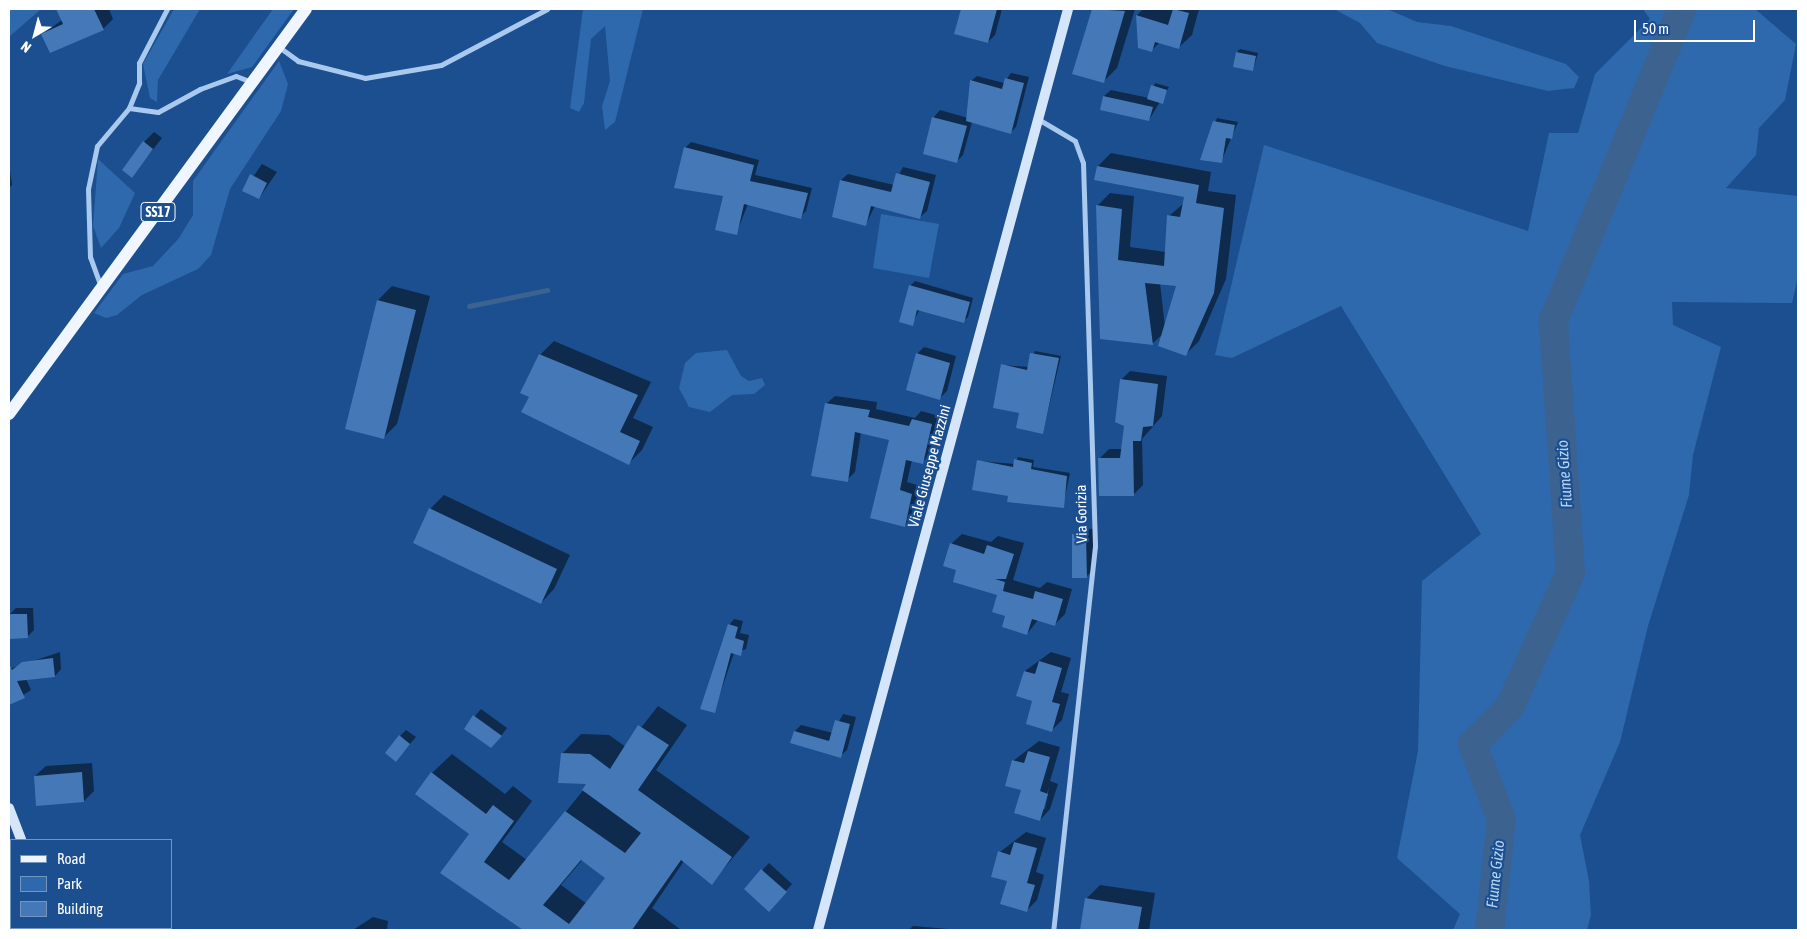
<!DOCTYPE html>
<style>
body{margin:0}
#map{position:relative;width:1807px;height:939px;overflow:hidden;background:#1b4f8f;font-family:"Asap Condensed",sans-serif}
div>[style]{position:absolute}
.green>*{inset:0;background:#2e69ad}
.shadow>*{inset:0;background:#0007}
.stream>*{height:5px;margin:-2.5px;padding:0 2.5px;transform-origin:2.5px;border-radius:2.5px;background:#3c6290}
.river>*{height:29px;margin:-14.5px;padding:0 14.5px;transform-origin:14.5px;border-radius:14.5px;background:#3c6290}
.building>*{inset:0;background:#4478b7}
.street>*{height:5px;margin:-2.5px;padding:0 2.5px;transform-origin:2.5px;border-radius:2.5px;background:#a9c9ee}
.secondary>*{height:10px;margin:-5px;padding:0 5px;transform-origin:5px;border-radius:5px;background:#d6e6fa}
.primary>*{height:12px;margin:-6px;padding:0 6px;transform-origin:6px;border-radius:6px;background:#f0f6ff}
span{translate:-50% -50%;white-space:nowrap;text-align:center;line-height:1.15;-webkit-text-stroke:4.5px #1b4f8f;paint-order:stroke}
.shield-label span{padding:1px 4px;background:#1b4f8f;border:1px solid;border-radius:4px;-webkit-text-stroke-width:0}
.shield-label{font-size:14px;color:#fff;font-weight:700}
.street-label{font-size:15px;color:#fff}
.water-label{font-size:16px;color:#b5d3f5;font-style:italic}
.frame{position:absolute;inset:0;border:10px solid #fff;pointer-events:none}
.legend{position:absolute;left:10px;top:839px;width:162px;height:90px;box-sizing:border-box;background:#1b4f8f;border:1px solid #7695bc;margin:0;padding:6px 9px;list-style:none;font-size:15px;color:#fff}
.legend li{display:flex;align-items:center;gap:10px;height:25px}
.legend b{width:25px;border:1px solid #7695bc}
.north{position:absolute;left:10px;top:10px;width:50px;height:50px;-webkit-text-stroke:4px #1b4f8f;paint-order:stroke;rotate:217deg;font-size:14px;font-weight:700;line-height:20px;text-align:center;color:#fff}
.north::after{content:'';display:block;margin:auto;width:18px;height:22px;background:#fff;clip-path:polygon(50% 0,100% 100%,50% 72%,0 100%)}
.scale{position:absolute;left:1634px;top:20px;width:121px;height:22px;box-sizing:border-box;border:2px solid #fff;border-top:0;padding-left:6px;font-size:15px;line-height:18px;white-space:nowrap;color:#fff;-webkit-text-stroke:4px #1b4f8f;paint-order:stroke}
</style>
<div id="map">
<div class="green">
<i style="clip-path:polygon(9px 9px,41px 9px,9px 37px)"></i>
<i style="clip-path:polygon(174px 9px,200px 9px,158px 80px,157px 102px,150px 98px,143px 64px)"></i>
<i style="clip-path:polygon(273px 9px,294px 9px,252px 67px,227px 74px)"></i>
<i style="clip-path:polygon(583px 9px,643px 9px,615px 122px,605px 130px,602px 106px,610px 81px,605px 26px,591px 39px,584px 103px,579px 112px,570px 108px)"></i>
<i style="clip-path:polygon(1334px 9px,1387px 9px,1417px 22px,1451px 26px,1566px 64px,1579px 77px,1574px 88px,1548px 91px,1445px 66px,1377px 43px,1360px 23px)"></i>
<i style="clip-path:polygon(1643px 9px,1755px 9px,1796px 44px,1785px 100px,1759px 128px,1756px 155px,1726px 188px,1798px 196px,1798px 277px,1792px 303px,1672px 302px,1673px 325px,1721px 347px,1693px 455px,1689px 495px,1648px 626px,1620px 742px,1580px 835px,1589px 881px,1591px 915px,1587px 930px,1453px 930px,1460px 914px,1397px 858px,1418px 751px,1422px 581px,1481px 534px,1341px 306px,1232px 358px,1215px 355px,1264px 145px,1528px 231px,1549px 133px,1578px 133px,1595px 74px,1650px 19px)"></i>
<i style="clip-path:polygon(279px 61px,288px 84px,281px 111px,230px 189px,211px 255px,198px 269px,142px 295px,117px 315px,106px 318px,94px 313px,123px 274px,153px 266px,179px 238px,193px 215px,193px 181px)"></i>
<i style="clip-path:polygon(98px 159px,135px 193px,119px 228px,101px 248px,93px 226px)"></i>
<i style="clip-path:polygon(881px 214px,939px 224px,929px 278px,873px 268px)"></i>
<i style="clip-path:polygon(727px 350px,741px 376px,749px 381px,762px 378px,765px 385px,754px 394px,732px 395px,710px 412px,689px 407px,679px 388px,685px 363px,696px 353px)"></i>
</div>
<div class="shadow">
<i style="clip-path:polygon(57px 9px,109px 9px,113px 19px,103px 29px,43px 34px,62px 20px)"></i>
<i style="clip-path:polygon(962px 9px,1002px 9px,995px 35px,988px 42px,956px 34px)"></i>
<i style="clip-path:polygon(1093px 9px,1135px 9px,1117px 68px,1103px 82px,1074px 73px)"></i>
<i style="clip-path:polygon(1143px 9px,1199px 9px,1192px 35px,1178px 48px,1160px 42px,1151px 51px,1139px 47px,1137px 15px)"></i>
<i style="clip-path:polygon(1240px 49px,1258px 53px,1253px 70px,1237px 52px)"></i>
<i style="clip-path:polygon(1011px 73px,1029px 77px,1016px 127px,1011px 132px,972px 122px,963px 155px,957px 161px,924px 153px,934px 117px,940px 110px,968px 118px,971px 81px,977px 76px,1004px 83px)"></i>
<i style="clip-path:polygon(1155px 83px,1169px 87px,1149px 120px,1104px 96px,1111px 90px,1149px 98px)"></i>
<i style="clip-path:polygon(1217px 118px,1238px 122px,1221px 162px,1202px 159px)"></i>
<i style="clip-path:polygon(154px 132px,162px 138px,132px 176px,144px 142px)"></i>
<i style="clip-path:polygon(691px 142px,759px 160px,755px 175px,812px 188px,806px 211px,800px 217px,748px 204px,736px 234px,724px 195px,685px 148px)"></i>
<i style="clip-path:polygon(evenodd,1111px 153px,1211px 172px,1208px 191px,1236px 195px,1226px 279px,1199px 341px,1186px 354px,1164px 333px,1153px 343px,1101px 338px,1097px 206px,1110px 193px,1134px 196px,1130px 247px,1166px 252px,1169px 216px,1184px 203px,1185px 196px,1098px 166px,1111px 153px,1160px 283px,1178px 284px,1165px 327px,1160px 283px)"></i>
<i style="clip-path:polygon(9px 164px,12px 185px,9px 188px)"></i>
<i style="clip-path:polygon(262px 164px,277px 172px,259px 198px,244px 190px)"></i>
<i style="clip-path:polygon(903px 167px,936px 175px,927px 211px,920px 217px,875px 206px,866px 224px,841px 180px,848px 174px,894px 185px)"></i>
<i style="clip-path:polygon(915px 281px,973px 298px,968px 317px,963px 321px,920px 309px,912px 324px,910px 286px)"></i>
<i style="clip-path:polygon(392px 286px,430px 296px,397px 424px,383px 438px,346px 428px,378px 300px)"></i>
<i style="clip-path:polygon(554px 341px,651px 382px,633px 418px,653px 427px,642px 450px,628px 464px,530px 396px,540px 355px)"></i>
<i style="clip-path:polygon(924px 347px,956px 356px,947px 391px,940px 398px,917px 354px)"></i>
<i style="clip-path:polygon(1035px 351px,1061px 356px,1043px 432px,1002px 365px,1029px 367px)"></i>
<i style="clip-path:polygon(1130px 371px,1167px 376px,1162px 416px,1142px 439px,1143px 485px,1134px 494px,1100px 458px,1109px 449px,1122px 449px,1126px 425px,1121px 380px)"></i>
<i style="clip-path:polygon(835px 396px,877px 402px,876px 409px,915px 418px,921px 411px,939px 416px,931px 454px,922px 462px,912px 460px,907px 482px,920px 486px,912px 518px,904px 526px,890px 439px,861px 432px,855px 472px,847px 480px,826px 404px)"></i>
<i style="clip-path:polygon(1018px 457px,1034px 460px,1033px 467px,1070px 473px,1063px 506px,1010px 495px,978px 461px,1015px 464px)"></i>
<i style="clip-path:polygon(444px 495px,570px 555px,554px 589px,541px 603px,430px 509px)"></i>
<i style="clip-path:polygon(1080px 528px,1093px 529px,1093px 570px,1086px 577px,1073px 535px)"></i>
<i style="clip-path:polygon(962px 534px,991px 542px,998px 536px,1024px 543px,1013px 580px,1040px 588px,1047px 582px,1072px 589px,1065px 614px,1055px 624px,1038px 620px,1027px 634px,1006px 615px,999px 594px,958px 569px,951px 544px)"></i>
<i style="clip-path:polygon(16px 608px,33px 608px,34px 630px,27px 637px,9px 615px)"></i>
<i style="clip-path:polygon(734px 619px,743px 621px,740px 633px,749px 635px,746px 649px,734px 653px,714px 711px,729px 625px)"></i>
<i style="clip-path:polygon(60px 652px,61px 669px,55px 676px,26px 679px,31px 690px,9px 704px,9px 669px)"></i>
<i style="clip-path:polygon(1051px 652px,1071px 658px,1061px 692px,1069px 694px,1062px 720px,1052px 730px,1034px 700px,1025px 671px)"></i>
<i style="clip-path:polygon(evenodd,658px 706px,687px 725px,656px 770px,750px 837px,712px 883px,684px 861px,652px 908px,681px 930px,526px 930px,442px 873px,470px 834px,432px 773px,452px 754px,505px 794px,513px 786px,532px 801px,502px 842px,527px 860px,589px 783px,562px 754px,581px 734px,609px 735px,626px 747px,658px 706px,583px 859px,607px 878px,587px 904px,561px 885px,583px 859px)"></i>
<i style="clip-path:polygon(481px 709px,507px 728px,498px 740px,465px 728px)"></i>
<i style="clip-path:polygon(843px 714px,856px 717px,847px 750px,840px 756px,795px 731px,801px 725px,833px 733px)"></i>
<i style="clip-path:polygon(406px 730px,416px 737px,396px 760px,400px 736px)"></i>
<i style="clip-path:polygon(evenodd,1039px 741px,1060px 747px,1050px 781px,1058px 784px,1050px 809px,1040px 820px,1022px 790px,1013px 761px,1039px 741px,1049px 787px,1045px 809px,1042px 809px,1049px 787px)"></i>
<i style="clip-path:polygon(92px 763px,94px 791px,84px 801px,35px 776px,46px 766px)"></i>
<i style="clip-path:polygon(1026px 832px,1046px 838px,1036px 872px,1044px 875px,1037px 900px,1026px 911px,1000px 852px)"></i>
<i style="clip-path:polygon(769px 863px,792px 884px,775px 903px,745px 889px)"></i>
<i style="clip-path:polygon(11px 880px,11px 928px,41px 930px,9px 930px)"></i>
<i style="clip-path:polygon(1100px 885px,1155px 893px,1149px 930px,1082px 930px,1086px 899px)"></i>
<i style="clip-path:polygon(373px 917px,388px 921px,387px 929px,392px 930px,353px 930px)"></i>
<i style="clip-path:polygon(913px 926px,960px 930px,909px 930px)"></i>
</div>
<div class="stream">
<i style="left:469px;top:306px;width:80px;rotate:-11.6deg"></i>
</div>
<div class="river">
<i style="left:1489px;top:930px;width:112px;rotate:-83.8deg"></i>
<i style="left:1501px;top:819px;width:80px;rotate:-111.1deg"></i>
<i style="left:1472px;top:744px;width:54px;rotate:-45.7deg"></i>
<i style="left:1510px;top:705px;width:146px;rotate:-65.7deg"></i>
<i style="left:1570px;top:572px;width:253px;rotate:-93.9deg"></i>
<i style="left:1553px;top:320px;width:336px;rotate:-67.6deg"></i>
</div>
<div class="building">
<i style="clip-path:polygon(56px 9px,94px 9px,104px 30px,50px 53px,41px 34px,63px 24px)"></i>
<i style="clip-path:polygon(961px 9px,997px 9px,988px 43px,954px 34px)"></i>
<i style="clip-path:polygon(1092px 9px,1125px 11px,1104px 83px,1072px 74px)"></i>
<i style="clip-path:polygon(1173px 9px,1189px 13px,1179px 49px,1155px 42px,1152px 52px,1138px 48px,1136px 15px,1168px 25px)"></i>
<i style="clip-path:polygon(1236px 52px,1256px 56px,1253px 71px,1233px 67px)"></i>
<i style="clip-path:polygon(1005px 78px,1024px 83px,1011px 134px,966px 121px,970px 80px,1002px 89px)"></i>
<i style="clip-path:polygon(1151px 85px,1167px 90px,1163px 104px,1147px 99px)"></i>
<i style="clip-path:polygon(1103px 96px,1153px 107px,1149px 121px,1100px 110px)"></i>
<i style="clip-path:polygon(932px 117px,967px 126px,957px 163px,923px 154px)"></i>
<i style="clip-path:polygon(1213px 121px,1235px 125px,1232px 139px,1226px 138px,1222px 163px,1200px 160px)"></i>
<i style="clip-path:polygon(143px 141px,153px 149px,132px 178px,122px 170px)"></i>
<i style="clip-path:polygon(684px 147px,754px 165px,750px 181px,808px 193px,801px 219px,744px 204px,737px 235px,715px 230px,723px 196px,674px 188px)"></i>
<i style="clip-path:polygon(1097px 166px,1199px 185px,1196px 203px,1224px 208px,1214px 293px,1186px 356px,1158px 346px,1176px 286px,1145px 283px,1153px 345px,1100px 339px,1096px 205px,1122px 209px,1118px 260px,1164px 266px,1167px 215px,1180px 217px,1184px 197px,1094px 180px)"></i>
<i style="clip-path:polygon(896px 173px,930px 182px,920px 219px,871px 206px,866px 226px,832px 217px,840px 180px,891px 192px)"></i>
<i style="clip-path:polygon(250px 174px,267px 183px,259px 199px,242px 191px)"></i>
<i style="clip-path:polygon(909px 285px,970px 302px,964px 323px,917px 310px,913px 326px,899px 322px)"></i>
<i style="clip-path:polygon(377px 300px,416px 310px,384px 439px,345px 429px)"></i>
<i style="clip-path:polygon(916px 353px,950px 363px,940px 400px,906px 390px)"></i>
<i style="clip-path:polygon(1030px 353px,1059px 358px,1043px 434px,1016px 428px,1019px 413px,993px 408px,1001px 364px,1027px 370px)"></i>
<i style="clip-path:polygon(539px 354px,638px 395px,620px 432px,640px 441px,629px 465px,521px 412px,529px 397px,520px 393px)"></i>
<i style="clip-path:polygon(1120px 379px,1158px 384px,1153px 426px,1143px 427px,1141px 441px,1133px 441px,1134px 496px,1099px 496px,1098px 458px,1120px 458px,1124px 426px,1115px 422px)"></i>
<i style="clip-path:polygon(825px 403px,870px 410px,868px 417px,909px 426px,912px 419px,932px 424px,923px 464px,906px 460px,900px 490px,912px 494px,905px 527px,870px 518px,889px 440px,855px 432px,848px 482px,811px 476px)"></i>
<i style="clip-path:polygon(1014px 459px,1032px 463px,1031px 469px,1067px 476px,1064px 508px,1007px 502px,1008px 496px,972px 490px,977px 460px,1013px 467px)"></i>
<i style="clip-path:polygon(429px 508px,557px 569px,541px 604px,413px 543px)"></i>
<i style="clip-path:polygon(1072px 534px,1086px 535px,1087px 578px,1072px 578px)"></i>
<i style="clip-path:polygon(950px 543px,984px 554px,987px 545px,1014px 554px,1006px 579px,995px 579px,1005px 582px,1003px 591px,1033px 599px,1035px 591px,1063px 599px,1055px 626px,1032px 619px,1027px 635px,1002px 627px,1005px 616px,992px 612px,997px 595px,953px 582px,956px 570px,943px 566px)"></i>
<i style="clip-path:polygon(9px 614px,27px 614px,28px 638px,9px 639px)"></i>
<i style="clip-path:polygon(728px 624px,738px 627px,735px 638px,744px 641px,741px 656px,731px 653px,715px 713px,700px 709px)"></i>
<i style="clip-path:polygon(53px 658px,55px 677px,17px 681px,25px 698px,9px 705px,9px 663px,12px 670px,22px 662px)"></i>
<i style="clip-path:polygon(1039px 661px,1062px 668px,1052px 702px,1060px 704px,1052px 732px,1026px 724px,1032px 701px,1016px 696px,1024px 671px,1035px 674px)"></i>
<i style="clip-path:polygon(473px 715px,502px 736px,491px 748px,464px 729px)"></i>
<i style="clip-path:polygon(835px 720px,850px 724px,841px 758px,790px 743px,794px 731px,829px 741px)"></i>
<i style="clip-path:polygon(evenodd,638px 725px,669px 745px,638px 790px,732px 857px,712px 885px,681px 860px,632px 930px,523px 930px,440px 873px,469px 834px,415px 794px,431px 772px,486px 814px,493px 805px,514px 821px,484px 862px,509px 880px,565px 811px,625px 853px,641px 833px,582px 790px,586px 784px,558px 783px,561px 753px,590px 754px,610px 769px,638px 725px,581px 860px,605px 878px,569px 924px,543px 905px,581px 860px)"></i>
<i style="clip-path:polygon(399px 735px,410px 744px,396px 762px,385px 753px)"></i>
<i style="clip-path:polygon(1028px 751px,1050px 757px,1040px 791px,1048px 794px,1040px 821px,1014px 813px,1021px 790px,1005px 786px,1012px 760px,1024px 763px)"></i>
<i style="clip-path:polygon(82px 772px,84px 802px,36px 806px,34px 776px)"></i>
<i style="clip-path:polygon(1014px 842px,1037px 848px,1027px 883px,1035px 885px,1027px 912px,1000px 904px,1007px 881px,991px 877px,998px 851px,1010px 855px)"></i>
<i style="clip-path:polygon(761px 869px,787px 892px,769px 912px,744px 889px)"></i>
<i style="clip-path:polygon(1085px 898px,1142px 907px,1138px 930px,1080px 930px)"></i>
</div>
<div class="street">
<i style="left:279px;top:47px;width:24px;rotate:36deg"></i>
<i style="left:298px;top:61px;width:69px;rotate:14.2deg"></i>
<i style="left:365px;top:78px;width:77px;rotate:-9.7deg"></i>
<i style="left:441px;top:65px;width:120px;rotate:-27.8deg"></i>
<i style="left:129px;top:108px;width:29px;rotate:8deg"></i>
<i style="left:158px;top:112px;width:48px;rotate:-28.7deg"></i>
<i style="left:200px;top:89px;width:38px;rotate:-20deg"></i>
<i style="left:236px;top:76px;width:17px;rotate:21deg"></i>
<i style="left:1038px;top:119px;width:43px;rotate:30.7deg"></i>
<i style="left:1075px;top:141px;width:23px;rotate:70deg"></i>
<i style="left:1083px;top:163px;width:383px;rotate:88.2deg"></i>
<i style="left:1095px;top:546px;width:386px;rotate:96.2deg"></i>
<i style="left:101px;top:287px;width:32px;rotate:-110deg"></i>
<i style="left:90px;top:257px;width:68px;rotate:-91.7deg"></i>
<i style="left:88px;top:189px;width:44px;rotate:-78.2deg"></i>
<i style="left:97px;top:146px;width:50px;rotate:-49.9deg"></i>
<i style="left:129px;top:108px;width:27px;rotate:-68deg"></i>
<i style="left:139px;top:83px;width:20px;rotate:-90deg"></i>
<i style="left:139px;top:63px;width:61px;rotate:-62.6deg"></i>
</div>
<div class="secondary">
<i style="left:9px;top:808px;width:34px;rotate:69deg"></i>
<i style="left:48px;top:928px;width:2px;rotate:63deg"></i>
<i style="left:818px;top:930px;width:954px;rotate:-74.81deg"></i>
</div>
<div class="primary">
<i style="left:9px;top:414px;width:502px;rotate:-53.75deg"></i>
</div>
<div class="shield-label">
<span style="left:158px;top:212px">SS17</span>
</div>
<div class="street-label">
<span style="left:929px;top:466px;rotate:-75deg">Viale Giuseppe Mazzini</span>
<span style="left:1081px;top:514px;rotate:-91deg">Via Gorizia</span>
</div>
<div class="water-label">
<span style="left:1564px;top:474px;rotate:-94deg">Fiume Gizio</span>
<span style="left:1495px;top:874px;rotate:-84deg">Fiume Gizio</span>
</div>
<div class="frame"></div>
<ul class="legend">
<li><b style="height:6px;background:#f0f6ff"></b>Road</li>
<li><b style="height:14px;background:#2e69ad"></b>Park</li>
<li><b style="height:14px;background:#4478b7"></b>Building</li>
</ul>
<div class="north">N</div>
<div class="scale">50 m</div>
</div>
